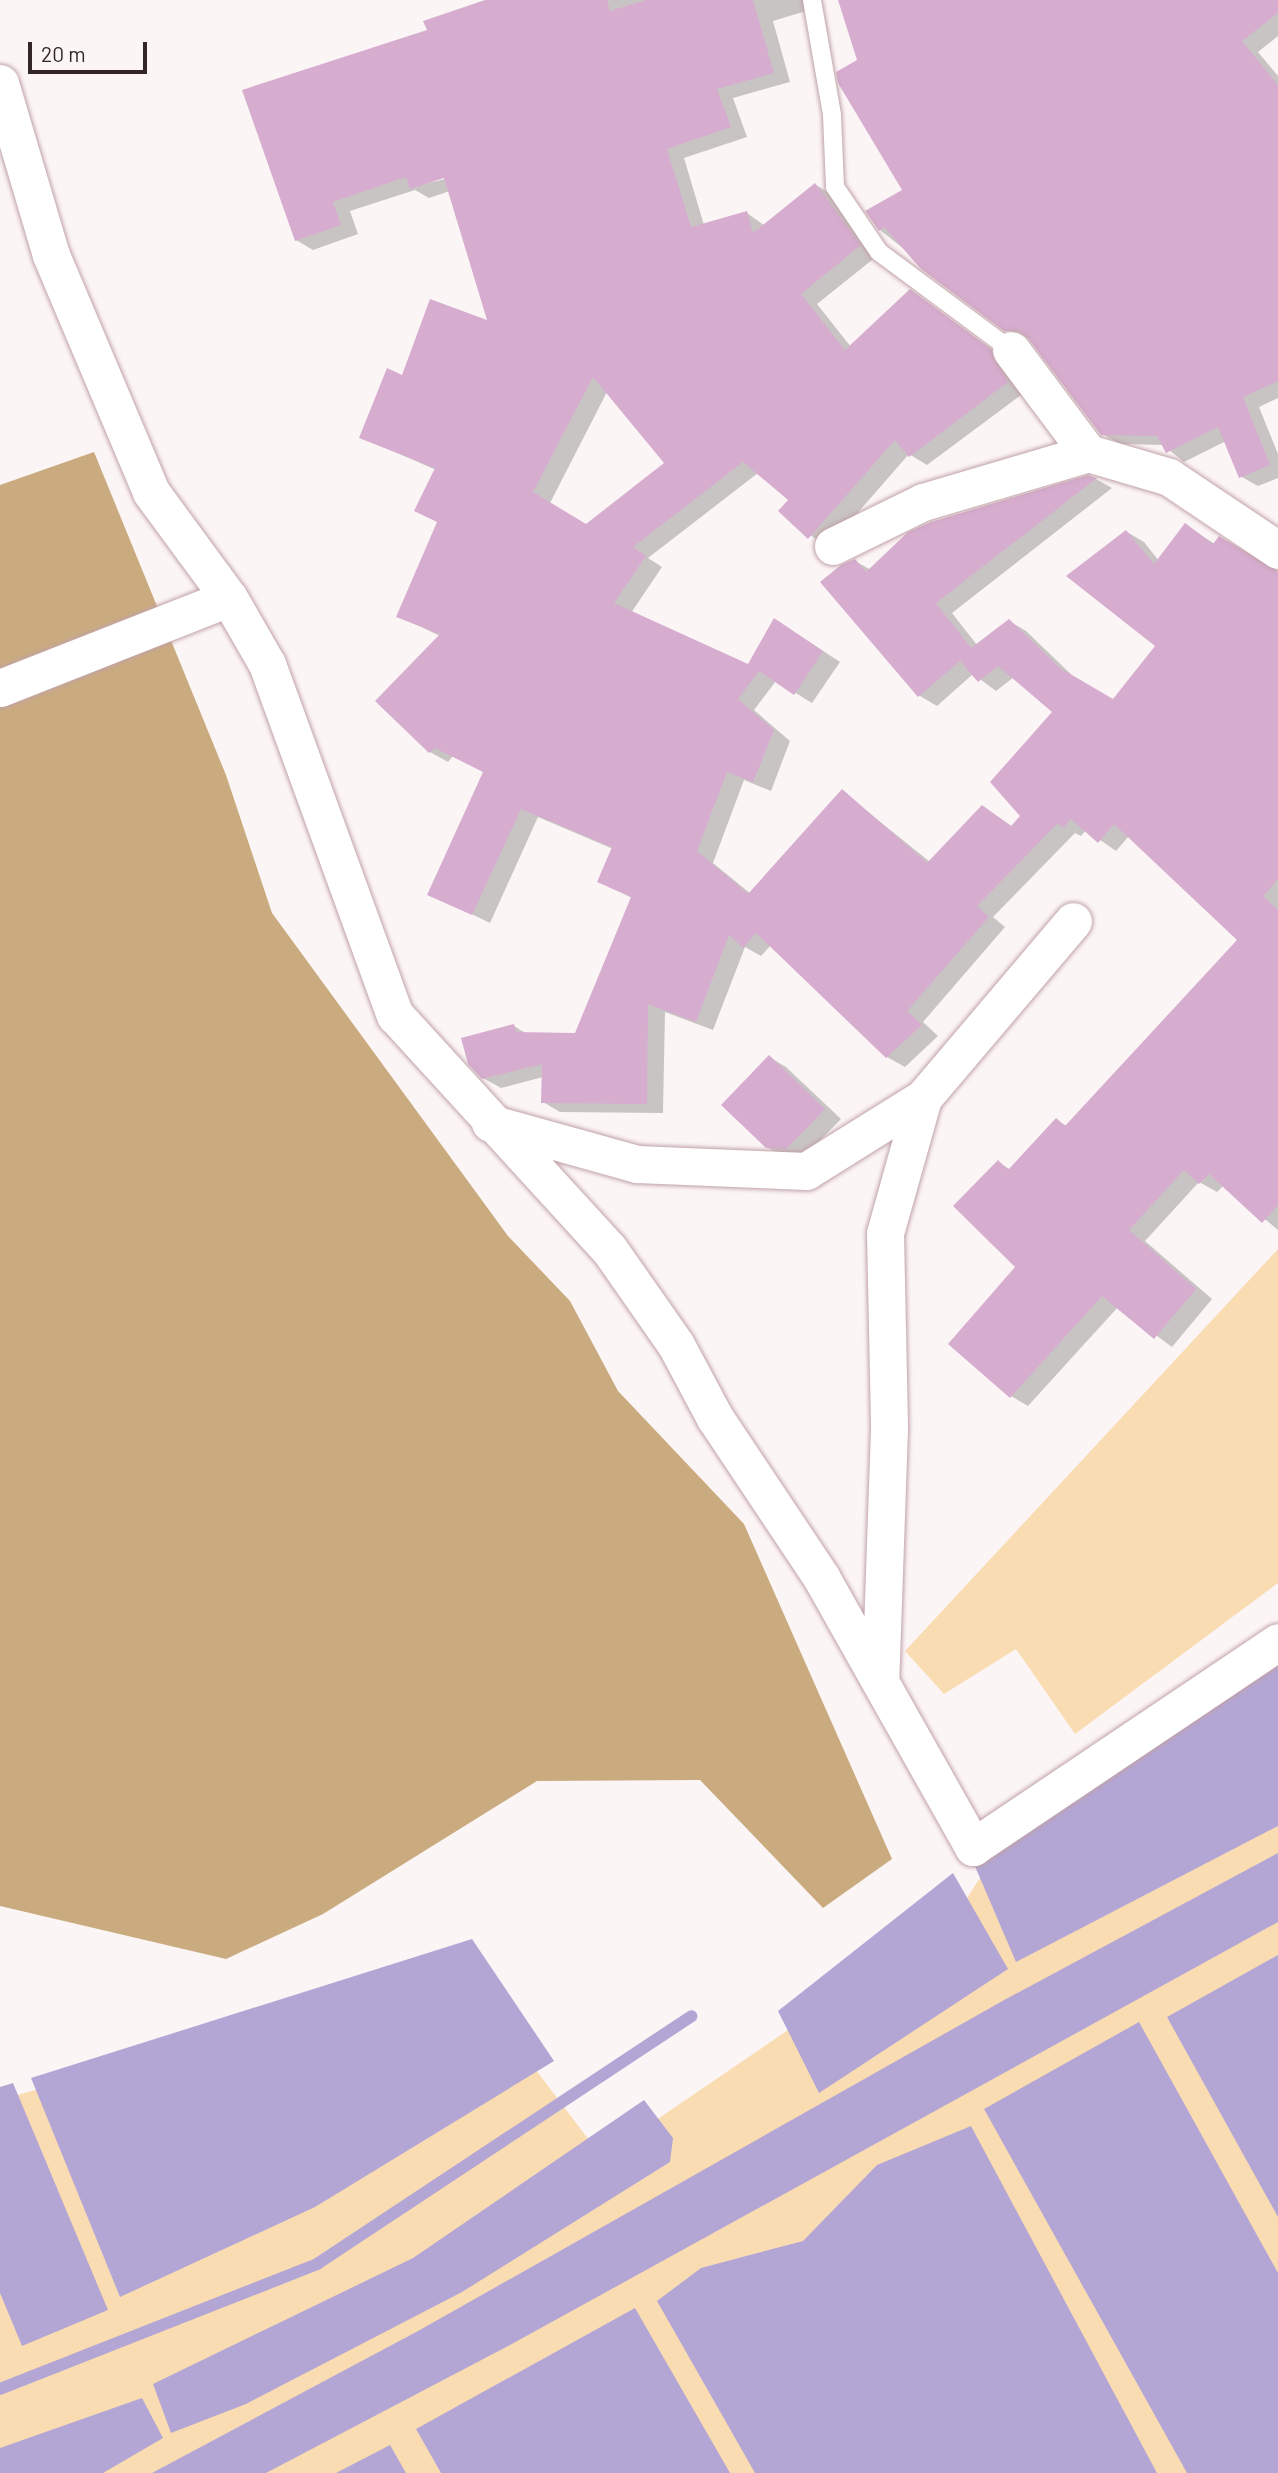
<!DOCTYPE html>
<style>
body{margin:0}
#map{position:relative;width:1278px;height:2473px;overflow:hidden;background:#fcf5f6;font-family:Barlow,sans-serif}
div>[style]{position:absolute}
.green>*{inset:0;background:#fadcb3}
.forest>*{inset:0;background:#caab7f}
.water>*{inset:0;background:#b3a6d5}
.shadow>*{inset:0;background:#0003}
.stream>*{height:12px;margin:-6px;padding:0 6px;transform-origin:6px;border-radius:6px;background:#b3a6d5}
.building>*{inset:0;background:#d6accf}
.roads{filter:drop-shadow(0 0 2px #c0a2a7) drop-shadow(0 0 2px #c0a2a7)}
.service>*{height:18px;margin:-9px;padding:0 9px;transform-origin:9px;border-radius:9px;background:#fff}
.minor>*{height:37px;margin:-18.5px;padding:0 18.5px;transform-origin:18.5px;border-radius:18.5px;background:#fff}
span{translate:-50% -50%;white-space:nowrap;text-align:center;line-height:1.15;-webkit-text-stroke:7px #fcf5f6;paint-order:stroke}
.scale{position:absolute;left:28px;top:42px;width:119px;height:32px;box-sizing:border-box;border:4px solid #322628;border-top:0;padding-left:9px;font-size:21px;line-height:24px;white-space:nowrap;color:#322628;-webkit-text-stroke:5px #fcf5f6;paint-order:stroke}
</style>
<div id="map">
<div class="green">
<i style="clip-path:polygon(1278px 1249px,1278px 1583px,1075px 1734px,1016px 1649px,944px 1694px,905px 1651px)"></i>
<i style="clip-path:polygon(1278px 1650px,1278px 2473px,0 2473px,0 2100px,460px 1970px,602px 2157px,955px 1916px,1038px 1790px)"></i>
</div>
<div class="forest">
<i style="clip-path:polygon(94px 452px,226px 775px,272px 913px,508px 1236px,570px 1301px,618px 1391px,744px 1524px,892px 1859px,823px 1908px,700px 1780px,537px 1781px,323px 1914px,226px 1959px,0 1906px,0 485px)"></i>
</div>
<div class="water">
<i style="clip-path:polygon(1278px 1661px,1278px 1826px,1016px 1962px,974px 1864px)"></i>
<i style="clip-path:polygon(1278px 1853px,1278px 1922px,510px 2345px,266px 2473px,152px 2473px,418px 2331px,1006px 1999px)"></i>
<i style="clip-path:polygon(953px 1873px,1008px 1969px,819px 2093px,778px 2011px)"></i>
<i style="clip-path:polygon(472px 1939px,554px 2061px,315px 2207px,120px 2297px,31px 2078px)"></i>
<i style="clip-path:polygon(1278px 1955px,1278px 2217px,1167px 2017px)"></i>
<i style="clip-path:polygon(1139px 2022px,1278px 2273px,1278px 2473px,1187px 2473px,984px 2109px)"></i>
<i style="clip-path:polygon(13px 2083px,108px 2310px,22px 2346px,0 2293px,0 2087px)"></i>
<i style="clip-path:polygon(644px 2100px,673px 2138px,670px 2162px,462px 2292px,246px 2404px,171px 2433px,153px 2384px,413px 2258px)"></i>
<i style="clip-path:polygon(971px 2126px,1157px 2473px,755px 2473px,657px 2301px,701px 2268px,803px 2241px,877px 2165px)"></i>
<i style="clip-path:polygon(635px 2308px,730px 2473px,441px 2473px,416px 2429px)"></i>
<i style="clip-path:polygon(142px 2398px,163px 2438px,103px 2473px,0 2473px,0 2448px)"></i>
<i style="clip-path:polygon(390px 2445px,406px 2473px,336px 2473px)"></i>
</div>
<div class="shadow">
<i style="clip-path:polygon(evenodd,491px 0,822px 0,819px 7px,773px 21px,790px 82px,733px 98px,747px 137px,684px 158px,704px 225px,747px 213px,765px 226px,816px 185px,833px 195px,877px 256px,817px 304px,851px 347px,910px 291px,1008px 361px,1025px 392px,927px 465px,909px 454px,827px 548px,780px 511px,790px 500px,758px 473px,648px 558px,662px 567px,631px 613px,749px 666px,791px 630px,840px 662px,812px 703px,776px 681px,754px 710px,790px 741px,771px 791px,744px 780px,713px 863px,751px 894px,842px 791px,930px 862px,983px 807px,1013px 827px,1022px 816px,1054px 712px,1014px 677px,996px 691px,973px 674px,937px 706px,920px 696px,823px 583px,855px 561px,871px 570px,1088px 477px,1096px 479px,1112px 488px,952px 613px,977px 645px,1009px 621px,1026px 631px,1077px 680px,1113px 701px,1157px 645px,1127px 532px,1144px 542px,1159px 561px,1186px 526px,1215px 544px,1278px 573px,1278px 1230px,1224px 1185px,1217px 1192px,1199px 1182px,1145px 1241px,1212px 1299px,1172px 1347px,1118px 1307px,1028px 1406px,1011px 1396px,1018px 1267px,998px 1162px,1011px 1170px,1056px 1120px,1067px 1126px,1240px 940px,1129px 836px,1116px 851px,1086px 830px,1081px 836px,1075px 833px,993px 917px,1005px 927px,923px 1022px,938px 1036px,905px 1067px,887px 1057px,771px 945px,761px 956px,745px 947px,713px 1030px,665px 1012px,663px 1113px,560px 1112px,543px 1102px,543px 1077px,501px 1088px,483px 1078px,514px 1026px,527px 1034px,576px 1034px,632px 898px,599px 881px,613px 849px,538px 817px,490px 923px,430px 894px,485px 772px,453px 756px,448px 762px,430px 752px,377px 701px,440px 636px,398px 616px,439px 523px,436px 470px,361px 437px,403px 377px,489px 323px,450px 191px,429px 198px,415px 190px,350px 211px,358px 234px,313px 250px,296px 240px,429px 31px,491px 0,452px 174px,453px 177px,412px 187px,452px 174px,491px 0,607px 392px,667px 463px,587px 526px,550px 503px,607px 392px)"></i>
<i style="clip-path:polygon(839px 0,1278px 0,1278px 36px,1258px 52px,1278px 76px,1278px 398px,1259px 407px,1278px 454px,1278px 478px,1258px 486px,1240px 476px,1226px 441px,1184px 462px,1163px 445px,1120px 444px,1102px 434px,1032px 340px,1005px 329px,880px 230px,904px 190px)"></i>
<i style="clip-path:polygon(769px 1057px,786px 1067px,841px 1119px,803px 1158px,785px 1157px,767px 1147px)"></i>
</div>
<div class="stream">
<i style="left:0;top:2389px;width:341px;rotate:-21.5deg"></i>
<i style="left:317px;top:2264px;width:449px;rotate:-33.5deg"></i>
</div>
<div class="building">
<i style="clip-path:polygon(evenodd,485px 0,607px 0,610px 11px,646px 0,753px 0,774px 73px,717px 89px,731px 127px,667px 149px,691px 227px,747px 211px,753px 233px,815px 183px,861px 245px,801px 294px,845px 350px,910px 289px,991px 349px,1008px 382px,909px 457px,895px 440px,808px 539px,778px 511px,788px 500px,743px 462px,633px 547px,646px 556px,614px 603px,748px 664px,774px 618px,823px 651px,794px 695px,759px 671px,738px 699px,774px 730px,753px 782px,727px 772px,697px 851px,748px 894px,842px 789px,927px 863px,982px 805px,1011px 826px,1020px 816px,990px 782px,1052px 712px,998px 666px,978px 682px,960px 661px,918px 697px,820px 582px,841px 565px,855px 559px,866px 572px,908px 532px,931px 522px,1088px 475px,1097px 478px,936px 603px,971px 648px,1009px 619px,1060px 668px,1113px 699px,1155px 646px,1066px 576px,1126px 530px,1154px 564px,1185px 523px,1213px 544px,1219px 536px,1278px 571px,1278px 879px,1263px 896px,1278px 910px,1278px 1205px,1262px 1223px,1209px 1174px,1199px 1184px,1184px 1170px,1129px 1230px,1196px 1289px,1154px 1339px,1102px 1296px,1010px 1398px,948px 1344px,1015px 1267px,953px 1206px,998px 1160px,1008px 1170px,1056px 1118px,1065px 1126px,1237px 940px,1114px 824px,1098px 843px,1071px 819px,1063px 828px,1058px 823px,977px 906px,989px 917px,907px 1011px,922px 1025px,886px 1058px,756px 933px,743px 948px,729px 935px,696px 1022px,648px 1004px,647px 1104px,541px 1103px,542px 1064px,482px 1079px,468px 1064px,461px 1038px,514px 1024px,516px 1032px,575px 1033px,631px 897px,597px 882px,612px 847px,521px 809px,472px 915px,427px 895px,483px 772px,435px 748px,429px 753px,375px 701px,440px 634px,396px 617px,437px 522px,414px 511px,435px 468px,359px 438px,387px 368px,402px 375px,430px 299px,487px 320px,444px 178px,410px 189px,406px 177px,333px 202px,341px 225px,295px 241px,242px 90px,427px 30px,423px 21px,485px 0,593px 377px,664px 463px,586px 524px,533px 492px,593px 377px)"></i>
<i style="clip-path:polygon(838px 0,1278px 0,1278px 13px,1242px 41px,1278px 85px,1278px 381px,1243px 397px,1270px 465px,1239px 478px,1218px 427px,1166px 453px,1157px 436px,1101px 435px,1027px 337px,1019px 331px,1004px 331px,921px 269px,884px 227px,879px 231px,865px 211px,902px 190px,838px 83px,836px 72px,857px 60px)"></i>
<i style="clip-path:polygon(769px 1055px,825px 1109px,786px 1149px,766px 1148px,721px 1105px)"></i>
</div>
<div class="roads">
<div class="service">
<i style="left:812px;top:0;width:117px;rotate:80.1deg"></i>
<i style="left:832px;top:115px;width:72px;rotate:87.6deg"></i>
<i style="left:835px;top:187px;width:78px;rotate:55.9deg"></i>
<i style="left:879px;top:252px;width:164px;rotate:36.6deg"></i>
</div>
<div class="minor">
<i style="left:0;top:83px;width:179px;rotate:73.5deg"></i>
<i style="left:51px;top:255px;width:257px;rotate:67.1deg"></i>
<i style="left:151px;top:492px;width:132px;rotate:53.7deg"></i>
<i style="left:1011px;top:350px;width:129px;rotate:53.2deg"></i>
<i style="left:833px;top:546px;width:100px;rotate:-26.1deg"></i>
<i style="left:923px;top:502px;width:172px;rotate:-16.5deg"></i>
<i style="left:1088px;top:453px;width:84px;rotate:16.5deg"></i>
<i style="left:1169px;top:477px;width:131px;rotate:33.8deg"></i>
<i style="left:0;top:688px;width:246px;rotate:-21.5deg"></i>
<i style="left:229px;top:598px;width:76px;rotate:60.1deg"></i>
<i style="left:267px;top:664px;width:374px;rotate:70deg"></i>
<i style="left:395px;top:1015px;width:317px;rotate:47.6deg"></i>
<i style="left:609px;top:1249px;width:117px;rotate:55.1deg"></i>
<i style="left:676px;top:1345px;width:83px;rotate:61.9deg"></i>
<i style="left:715px;top:1418px;width:191px;rotate:56.3deg"></i>
<i style="left:821px;top:1577px;width:310px;rotate:60.6deg"></i>
<i style="left:973px;top:1847px;width:367px;rotate:-33.9deg"></i>
<i style="left:923px;top:1098px;width:232px;rotate:-49.7deg"></i>
<i style="left:490px;top:1123px;width:153px;rotate:15.6deg"></i>
<i style="left:637px;top:1164px;width:169px;rotate:2.4deg"></i>
<i style="left:806px;top:1171px;width:138px;rotate:-32deg"></i>
<i style="left:923px;top:1098px;width:140px;rotate:105.7deg"></i>
<i style="left:885px;top:1233px;width:196px;rotate:88.8deg"></i>
<i style="left:889px;top:1429px;width:252px;rotate:92deg"></i>
</div>
</div>
<div class="scale">20 m</div>
</div>
